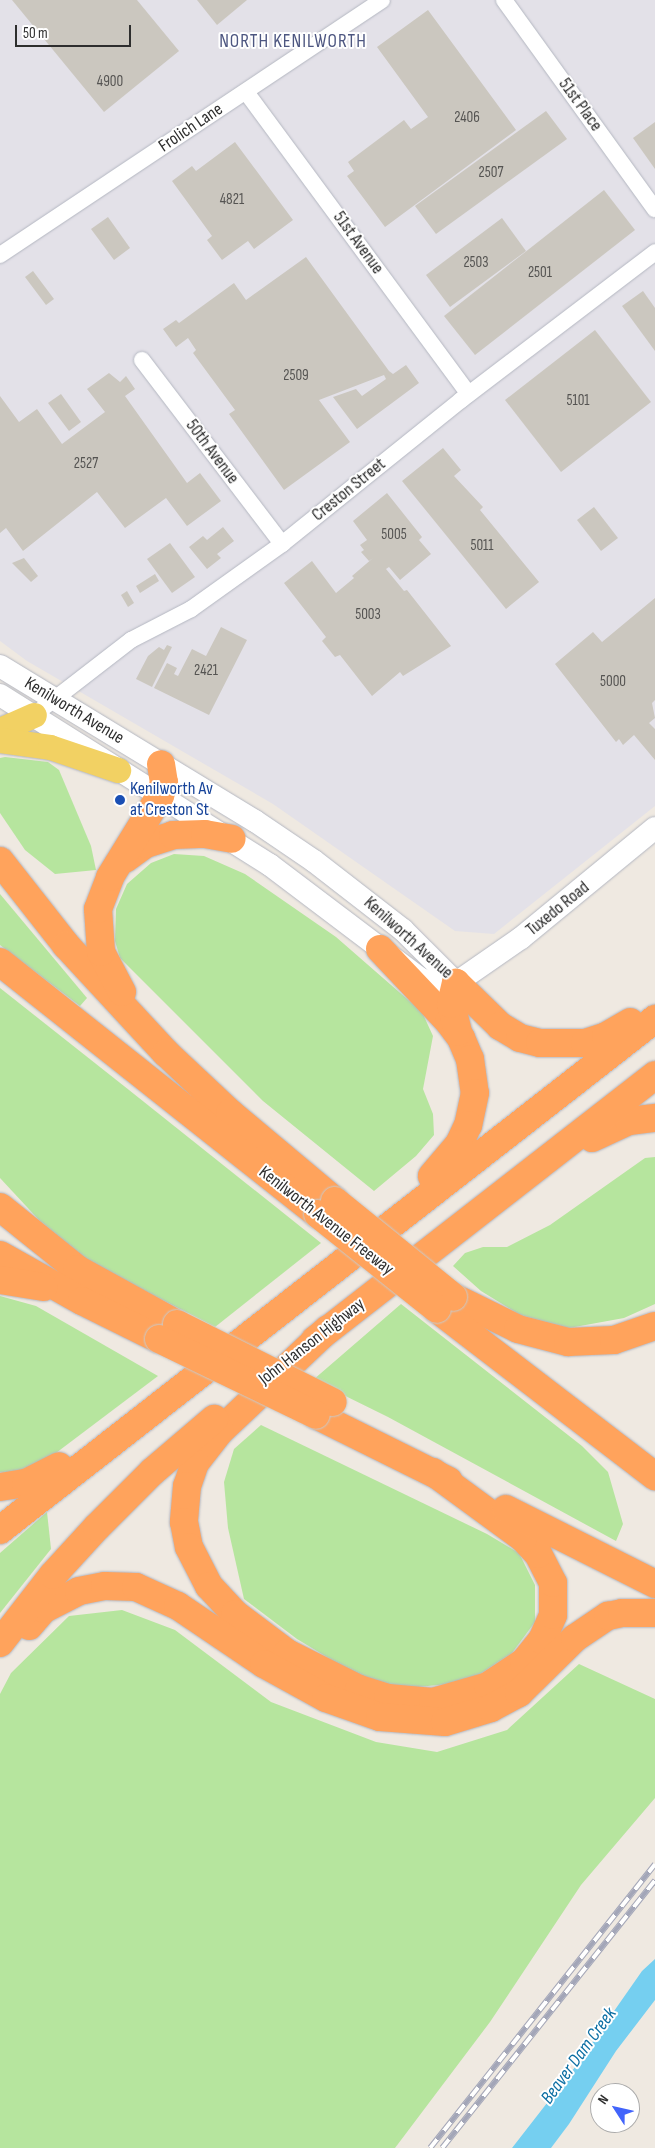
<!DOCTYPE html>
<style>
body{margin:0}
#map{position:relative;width:655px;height:2148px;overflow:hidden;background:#efe9e1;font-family:"Sofia Sans Condensed",sans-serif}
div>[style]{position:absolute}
.industrial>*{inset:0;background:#e3e1e8}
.green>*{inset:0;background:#b6e59e}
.water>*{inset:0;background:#75cff0}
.building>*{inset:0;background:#cbc7bf}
.roads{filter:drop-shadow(0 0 1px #b4b7c1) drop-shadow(0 0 1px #b4b7c1)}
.minor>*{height:16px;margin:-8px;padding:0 8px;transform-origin:8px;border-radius:8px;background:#fff}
.secondary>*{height:22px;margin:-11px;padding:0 11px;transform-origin:11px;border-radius:11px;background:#fff}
.primary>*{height:25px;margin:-12.5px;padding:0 12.5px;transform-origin:12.5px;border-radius:12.5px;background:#f2d163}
.motorway>*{height:28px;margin:-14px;padding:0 14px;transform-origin:14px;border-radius:14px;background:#ffa35c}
.rail>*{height:5.5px;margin-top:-2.75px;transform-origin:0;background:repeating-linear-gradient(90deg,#fff 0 11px,#a3a6b8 0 22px);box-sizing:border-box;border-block:1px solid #a3a6b8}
.bridges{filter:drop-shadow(0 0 1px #c9c9c9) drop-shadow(0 0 1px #c9c9c9)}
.motorway-bridge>*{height:28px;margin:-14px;padding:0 14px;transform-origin:14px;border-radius:14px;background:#ffa35c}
.dots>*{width:14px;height:14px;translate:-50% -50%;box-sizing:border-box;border:2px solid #fff;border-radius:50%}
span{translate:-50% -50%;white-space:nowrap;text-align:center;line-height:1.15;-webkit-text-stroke:4px #fff;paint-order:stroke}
.number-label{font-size:15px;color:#555452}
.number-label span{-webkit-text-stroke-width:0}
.street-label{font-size:18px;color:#2e2e2e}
.transit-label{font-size:18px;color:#164399}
.left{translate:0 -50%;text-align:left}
.neighbourhood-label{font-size:19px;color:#4d5680;letter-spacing:1px}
.water-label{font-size:19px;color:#0d6fa3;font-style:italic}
.north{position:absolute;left:590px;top:2083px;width:50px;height:50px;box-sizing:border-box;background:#fff;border:1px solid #ababab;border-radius:50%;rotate:305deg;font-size:14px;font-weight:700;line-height:20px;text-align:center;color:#2e2e2e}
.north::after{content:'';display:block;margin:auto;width:18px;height:22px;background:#4264fb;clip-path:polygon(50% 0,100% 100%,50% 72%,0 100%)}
.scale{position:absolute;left:15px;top:25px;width:116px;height:22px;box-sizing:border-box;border:2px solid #2e2e2e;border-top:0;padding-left:6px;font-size:15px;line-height:18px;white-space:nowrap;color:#2e2e2e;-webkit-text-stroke:4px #fff;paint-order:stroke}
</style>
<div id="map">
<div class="industrial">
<i style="clip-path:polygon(0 0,655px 0,655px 806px,494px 934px,455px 931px,273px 804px,27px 661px,0 641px)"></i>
</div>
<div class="green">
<i style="clip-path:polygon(5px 757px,48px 762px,59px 770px,91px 846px,96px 870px,55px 874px,25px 850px,0 813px,0 758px)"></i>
<i style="clip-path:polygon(174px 854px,204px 856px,245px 874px,336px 937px,422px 1012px,433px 1036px,423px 1089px,433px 1114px,434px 1135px,416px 1156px,374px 1191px,263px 1101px,120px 958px,115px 941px,116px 909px,127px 884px,151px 863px)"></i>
<i style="clip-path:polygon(0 894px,87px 998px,80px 1006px,0 945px)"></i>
<i style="clip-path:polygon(0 988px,129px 1090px,321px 1243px,215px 1327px,91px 1263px,39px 1220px,0 1178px)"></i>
<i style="clip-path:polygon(655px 1157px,655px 1304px,624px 1318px,569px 1328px,520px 1315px,481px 1291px,453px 1266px,465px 1253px,483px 1247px,507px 1247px,550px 1225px,645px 1158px)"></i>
<i style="clip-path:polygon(0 1296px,36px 1306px,158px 1376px,48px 1459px,15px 1473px,0 1472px)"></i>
<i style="clip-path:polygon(401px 1304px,582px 1446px,608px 1472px,623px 1524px,616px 1541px,388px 1417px,313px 1380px)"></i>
<i style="clip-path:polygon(261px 1425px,487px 1534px,519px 1553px,535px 1585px,535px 1622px,512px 1653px,468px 1682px,398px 1689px,350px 1671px,297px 1639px,244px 1599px,228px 1528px,224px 1482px,234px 1449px)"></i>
<i style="clip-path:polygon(47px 1512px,51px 1549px,0 1613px,0 1553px)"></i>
<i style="clip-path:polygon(122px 1610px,175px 1630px,271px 1702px,376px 1742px,437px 1752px,507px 1730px,579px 1664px,655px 1699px,655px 1798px,581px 1885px,490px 2022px,395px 2148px,0 2148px,0 1694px,11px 1673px,69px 1616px)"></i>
</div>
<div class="water">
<i style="clip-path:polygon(655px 1959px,655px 2000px,616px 2051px,569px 2124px,551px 2148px,512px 2148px,575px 2067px,642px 1971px)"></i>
</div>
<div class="building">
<i style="clip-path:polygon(12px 0,137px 0,179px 51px,104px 112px)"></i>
<i style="clip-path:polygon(197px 0,247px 0,217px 25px)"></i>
<i style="clip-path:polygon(428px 10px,516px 130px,385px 227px,347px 176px,354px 171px,348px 162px,404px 120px,411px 129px,428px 117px,377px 47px)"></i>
<i style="clip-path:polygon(546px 111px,567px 139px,436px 234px,415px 206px)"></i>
<i style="clip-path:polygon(655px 122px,655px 169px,633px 138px)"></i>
<i style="clip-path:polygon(235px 142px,293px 220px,254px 249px,248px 241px,222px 260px,207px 240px,212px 236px,172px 181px,192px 166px,196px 171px)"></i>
<i style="clip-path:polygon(604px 190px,635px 230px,475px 355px,444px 316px)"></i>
<i style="clip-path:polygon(108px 217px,130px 248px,114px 260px,91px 229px)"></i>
<i style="clip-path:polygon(502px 218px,526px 251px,450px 307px,426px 275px)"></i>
<i style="clip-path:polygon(306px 257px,389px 371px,393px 374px,406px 365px,419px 383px,357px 429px,333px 397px,356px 389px,362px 396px,386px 379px,384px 375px,319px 400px,350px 442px,284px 490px,229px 414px,235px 410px,193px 353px,196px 350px,188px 338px,176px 347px,163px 329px,176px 320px,179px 323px,234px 283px,246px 300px)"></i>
<i style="clip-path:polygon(33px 271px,54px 299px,46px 305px,25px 277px)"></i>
<i style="clip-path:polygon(643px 291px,655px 308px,655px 351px,622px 306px)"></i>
<i style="clip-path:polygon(595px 330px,651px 402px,561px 472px,505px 400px)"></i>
<i style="clip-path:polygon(109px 373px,120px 382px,126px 376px,135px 389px,125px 396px,187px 483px,200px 473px,221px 501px,187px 526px,166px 498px,125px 528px,97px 492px,23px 551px,6px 528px,0 533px,0 396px,19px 422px,37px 409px,62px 444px,105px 412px,87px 389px)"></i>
<i style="clip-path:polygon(61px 394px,81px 422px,69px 431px,48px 403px)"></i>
<i style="clip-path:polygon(443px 448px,461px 470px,454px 476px,483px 507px,480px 510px,539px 582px,506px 609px,402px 481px)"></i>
<i style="clip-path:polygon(387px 493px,422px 537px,419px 540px,431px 554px,400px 580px,389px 567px,386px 569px,404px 591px,407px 590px,451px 646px,403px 676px,400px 672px,372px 696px,340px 655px,335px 657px,322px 641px,326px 637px,284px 583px,312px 561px,336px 593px,354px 578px,352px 576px,373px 558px,369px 561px,361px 552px,364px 550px,360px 545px,367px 540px,353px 521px)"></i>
<i style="clip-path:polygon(594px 507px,618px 538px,601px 551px,577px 520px)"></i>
<i style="clip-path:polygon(223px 527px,234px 541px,217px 554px,221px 558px,207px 569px,189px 547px,203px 536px,207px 540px)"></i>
<i style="clip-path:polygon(170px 543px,195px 577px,172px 593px,147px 559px)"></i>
<i style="clip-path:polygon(24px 558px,38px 576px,31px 582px,12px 563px)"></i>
<i style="clip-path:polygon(155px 574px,159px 581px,140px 593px,136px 586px)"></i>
<i style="clip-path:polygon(127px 591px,134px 603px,128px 607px,121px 595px)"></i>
<i style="clip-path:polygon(655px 598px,655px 700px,652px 703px,655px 718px,649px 723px,655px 729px,655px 760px,634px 735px,623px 745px,619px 739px,616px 742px,555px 664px,593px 632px,602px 642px)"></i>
<i style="clip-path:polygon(221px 627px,247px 640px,209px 715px,154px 688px,167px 663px,177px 668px,174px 674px,178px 676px,192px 649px,206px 656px)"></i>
<i style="clip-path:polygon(167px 645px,172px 647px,152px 687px,136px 679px,148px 656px,159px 647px,164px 650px)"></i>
</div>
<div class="roads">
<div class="minor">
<i style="left:504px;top:0;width:258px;rotate:54.2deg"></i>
<i style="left:246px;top:92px;width:375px;rotate:53.6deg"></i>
<i style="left:0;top:255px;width:459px;rotate:-33.7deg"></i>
<i style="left:142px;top:360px;width:231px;rotate:52.7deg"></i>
<i style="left:34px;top:715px;width:123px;rotate:-37.7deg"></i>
<i style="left:131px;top:640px;width:68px;rotate:-27.3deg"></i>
<i style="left:191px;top:609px;width:112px;rotate:-35.5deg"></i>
<i style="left:282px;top:544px;width:230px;rotate:-38.8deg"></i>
<i style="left:461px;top:400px;width:244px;rotate:-37.3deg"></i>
</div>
<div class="secondary">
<i style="left:0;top:666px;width:298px;rotate:31.3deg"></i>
<i style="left:255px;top:821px;width:71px;rotate:34.1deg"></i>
<i style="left:314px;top:861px;width:113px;rotate:37.8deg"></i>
<i style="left:403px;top:930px;width:75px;rotate:45deg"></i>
<i style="left:0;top:695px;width:319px;rotate:32.2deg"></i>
<i style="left:270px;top:865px;width:189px;rotate:37.1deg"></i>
<i style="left:421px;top:979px;width:16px;rotate:22deg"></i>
<i style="left:436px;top:985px;width:20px;rotate:-6deg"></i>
<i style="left:456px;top:983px;width:79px;rotate:-34.7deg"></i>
<i style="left:521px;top:938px;width:173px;rotate:-39.4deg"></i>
</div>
<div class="primary">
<i style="left:0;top:730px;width:37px;rotate:-24deg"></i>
<i style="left:0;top:740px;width:50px;rotate:8deg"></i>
<i style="left:50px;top:747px;width:72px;rotate:18.7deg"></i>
</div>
<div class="motorway">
<i style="left:125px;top:859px;width:26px;rotate:-36deg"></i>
<i style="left:146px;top:844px;width:28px;rotate:-18deg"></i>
<i style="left:173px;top:835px;width:32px;rotate:-2deg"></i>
<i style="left:205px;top:834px;width:27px;rotate:10deg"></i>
<i style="left:0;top:861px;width:107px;rotate:51.8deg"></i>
<i style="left:66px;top:945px;width:147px;rotate:47.2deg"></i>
<i style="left:166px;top:1053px;width:88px;rotate:43.2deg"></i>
<i style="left:230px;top:1113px;width:137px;rotate:40deg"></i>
<i style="left:380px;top:949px;width:100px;rotate:46.6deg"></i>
<i style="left:449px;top:1022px;width:20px;rotate:53deg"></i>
<i style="left:461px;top:1038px;width:23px;rotate:67deg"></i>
<i style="left:470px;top:1059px;width:34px;rotate:82deg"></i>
<i style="left:475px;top:1093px;width:33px;rotate:102deg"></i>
<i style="left:468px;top:1125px;width:21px;rotate:115deg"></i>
<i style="left:459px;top:1144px;width:42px;rotate:130.2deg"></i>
<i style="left:0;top:962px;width:406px;rotate:38.4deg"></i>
<i style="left:122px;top:992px;width:45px;rotate:-117.7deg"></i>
<i style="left:101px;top:952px;width:43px;rotate:-94deg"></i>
<i style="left:98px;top:909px;width:34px;rotate:-69deg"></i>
<i style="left:110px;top:877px;width:95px;rotate:-58.3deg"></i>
<i style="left:160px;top:796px;width:14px;rotate:-73deg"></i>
<i style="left:164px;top:783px;width:19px;rotate:-99deg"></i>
<i style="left:458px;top:1032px;width:29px;rotate:-104deg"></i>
<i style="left:451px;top:1004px;width:22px;rotate:-77deg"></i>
<i style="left:456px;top:983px;width:62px;rotate:44.3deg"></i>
<i style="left:500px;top:1026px;width:23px;rotate:31deg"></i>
<i style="left:520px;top:1038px;width:21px;rotate:14deg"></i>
<i style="left:540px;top:1043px;width:45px"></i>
<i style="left:585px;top:1043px;width:22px;rotate:-18deg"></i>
<i style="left:606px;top:1036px;width:28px;rotate:-30deg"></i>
<i style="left:592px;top:1138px;width:41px;rotate:-24.7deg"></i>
<i style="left:629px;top:1121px;width:26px;rotate:-7deg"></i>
<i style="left:0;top:1207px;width:99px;rotate:38.8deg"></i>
<i style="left:77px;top:1269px;width:114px;rotate:28.8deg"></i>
<i style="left:0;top:1255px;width:94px;rotate:29.3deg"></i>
<i style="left:82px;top:1301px;width:86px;rotate:26.3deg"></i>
<i style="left:0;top:1280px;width:44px;rotate:9.2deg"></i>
<i style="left:453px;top:1297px;width:72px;rotate:26.2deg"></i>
<i style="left:518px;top:1329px;width:52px;rotate:14.6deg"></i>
<i style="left:568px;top:1342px;width:46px;rotate:-2.5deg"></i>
<i style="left:614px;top:1340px;width:43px;rotate:-18.9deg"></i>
<i style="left:437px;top:1309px;width:275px;rotate:37.5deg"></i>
<i style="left:328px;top:1329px;width:149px;rotate:136.6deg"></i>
<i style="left:220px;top:1431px;width:41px;rotate:128deg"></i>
<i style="left:195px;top:1463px;width:24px;rotate:109deg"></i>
<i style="left:187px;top:1486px;width:36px;rotate:95deg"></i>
<i style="left:184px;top:1522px;width:25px;rotate:79deg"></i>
<i style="left:189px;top:1547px;width:44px;rotate:62.9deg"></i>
<i style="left:209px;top:1586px;width:38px;rotate:47deg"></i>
<i style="left:235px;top:1614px;width:65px;rotate:36.9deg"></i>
<i style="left:287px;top:1653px;width:80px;rotate:26.6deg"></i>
<i style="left:359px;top:1689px;width:30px;rotate:17deg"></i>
<i style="left:388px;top:1698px;width:45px;rotate:5.1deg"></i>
<i style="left:433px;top:1702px;width:57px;rotate:-16.2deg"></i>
<i style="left:488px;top:1686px;width:43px;rotate:-33.7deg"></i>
<i style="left:524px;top:1662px;width:28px;rotate:-51deg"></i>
<i style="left:542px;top:1640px;width:27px;rotate:-66deg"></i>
<i style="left:553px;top:1615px;width:32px;rotate:-90deg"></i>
<i style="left:553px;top:1583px;width:33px;rotate:-117deg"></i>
<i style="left:538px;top:1554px;width:22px;rotate:-133deg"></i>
<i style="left:523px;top:1538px;width:112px;rotate:-143.7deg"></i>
<i style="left:315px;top:1340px;width:431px;rotate:-37.9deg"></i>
<i style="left:316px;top:1415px;width:148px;rotate:26.4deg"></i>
<i style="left:0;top:1487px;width:26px;rotate:-9deg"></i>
<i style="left:26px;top:1483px;width:37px;rotate:-27deg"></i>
<i style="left:506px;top:1509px;width:167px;rotate:26.7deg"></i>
<i style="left:0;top:1530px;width:831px;rotate:-37.96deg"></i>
<i style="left:29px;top:1626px;width:23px;rotate:-49deg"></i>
<i style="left:44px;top:1609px;width:39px;rotate:-27deg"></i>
<i style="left:79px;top:1591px;width:26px;rotate:-11deg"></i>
<i style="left:105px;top:1586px;width:31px;rotate:2deg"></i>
<i style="left:136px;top:1587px;width:46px;rotate:24.3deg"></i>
<i style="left:178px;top:1606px;width:104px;rotate:34deg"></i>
<i style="left:264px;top:1664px;width:71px;rotate:28.7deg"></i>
<i style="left:326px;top:1698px;width:57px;rotate:19.4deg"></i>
<i style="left:380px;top:1717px;width:65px;rotate:4.4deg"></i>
<i style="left:445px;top:1722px;width:48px;rotate:-16.9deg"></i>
<i style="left:491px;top:1708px;width:32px;rotate:-28deg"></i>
<i style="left:519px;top:1693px;width:78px;rotate:-44.5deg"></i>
<i style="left:575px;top:1638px;width:40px;rotate:-34deg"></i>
<i style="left:608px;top:1616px;width:14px;rotate:-12deg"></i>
<i style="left:622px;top:1613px;width:33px"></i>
<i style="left:0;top:1643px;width:86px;rotate:-52.1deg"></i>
<i style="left:53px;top:1575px;width:65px;rotate:-47.5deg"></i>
<i style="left:97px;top:1527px;width:78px;rotate:-45deg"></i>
<i style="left:152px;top:1472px;width:82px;rotate:-40.5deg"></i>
</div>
</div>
<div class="rail">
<i style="left:430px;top:2148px;width:362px;rotate:-51.6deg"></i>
<i style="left:442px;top:2148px;width:342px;rotate:-51.5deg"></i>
</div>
<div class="bridges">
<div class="motorway-bridge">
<i style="left:335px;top:1201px;width:152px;rotate:39.1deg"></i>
<i style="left:318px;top:1214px;width:152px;rotate:38.6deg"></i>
<i style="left:177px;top:1324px;width:174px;rotate:26.6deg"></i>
<i style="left:159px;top:1339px;width:174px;rotate:25.8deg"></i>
</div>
</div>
<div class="dots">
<i style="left:120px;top:800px;background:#1a4fb4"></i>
</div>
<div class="number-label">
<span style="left:110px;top:82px">4900</span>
<span style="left:467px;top:118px">2406</span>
<span style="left:491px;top:173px">2507</span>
<span style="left:232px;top:200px">4821</span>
<span style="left:476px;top:263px">2503</span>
<span style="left:540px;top:273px">2501</span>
<span style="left:296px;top:376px">2509</span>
<span style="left:578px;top:401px">5101</span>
<span style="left:86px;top:464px">2527</span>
<span style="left:394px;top:535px">5005</span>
<span style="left:482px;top:546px">5011</span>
<span style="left:368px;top:615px">5003</span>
<span style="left:206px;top:671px">2421</span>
<span style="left:613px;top:682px">5000</span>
</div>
<div class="street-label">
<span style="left:580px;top:105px;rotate:54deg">51st Place</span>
<span style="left:191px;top:128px;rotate:-34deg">Frolich Lane</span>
<span style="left:358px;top:243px;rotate:54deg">51st Avenue</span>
<span style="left:212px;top:452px;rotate:53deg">50th Avenue</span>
<span style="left:349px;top:490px;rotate:-39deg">Creston Street</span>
<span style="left:74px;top:711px;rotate:31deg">Kenilworth Avenue</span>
<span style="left:558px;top:909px;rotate:-39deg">Tuxedo Road</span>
<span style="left:408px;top:938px;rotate:42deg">Kenilworth Avenue</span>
<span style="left:326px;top:1221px;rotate:38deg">Kenilworth Avenue Freeway</span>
<span style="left:312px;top:1342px;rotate:-38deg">John Hanson Highway</span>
</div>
<div class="transit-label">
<span class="left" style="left:130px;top:800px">Kenilworth Av<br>at Creston St</span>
</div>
<div class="neighbourhood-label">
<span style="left:293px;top:42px">NORTH KENILWORTH</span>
</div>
<div class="water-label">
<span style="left:579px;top:2056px;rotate:-54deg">Beaver Dam Creek</span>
</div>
<div class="north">N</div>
<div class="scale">50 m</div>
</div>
